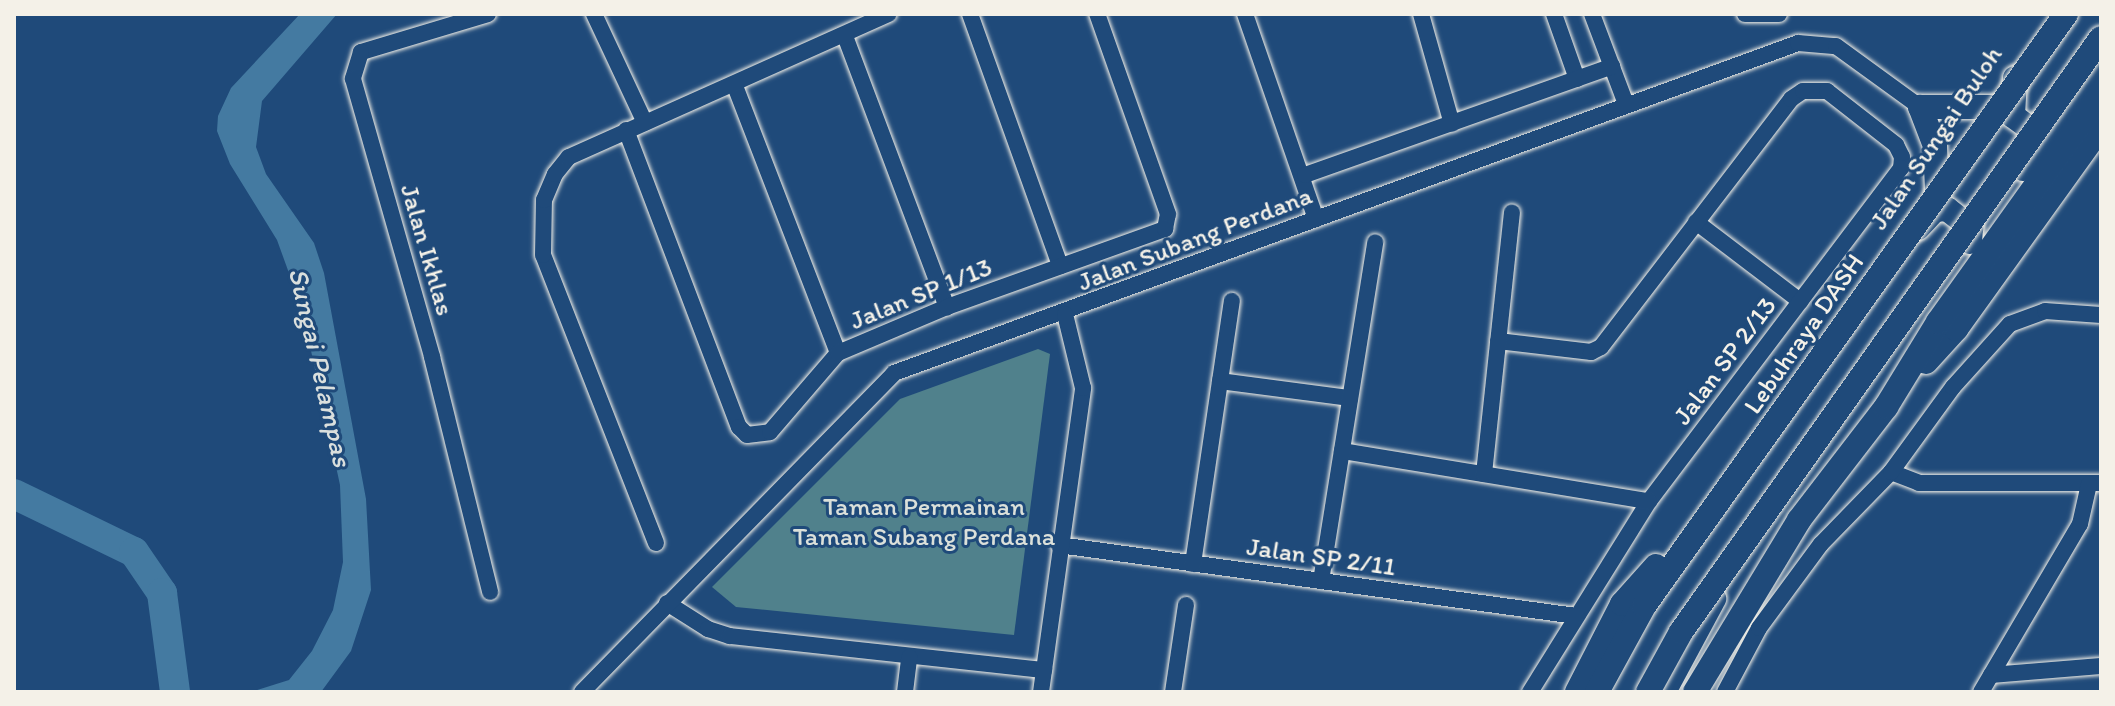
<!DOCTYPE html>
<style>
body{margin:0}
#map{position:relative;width:2115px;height:706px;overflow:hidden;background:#1f4a7a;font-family:Itim,sans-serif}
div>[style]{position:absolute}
.green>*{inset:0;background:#50818c}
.water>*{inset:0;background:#447aa1}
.river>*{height:30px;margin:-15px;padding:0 15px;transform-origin:15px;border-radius:15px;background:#447aa1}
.roads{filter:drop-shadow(0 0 2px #f4f1e8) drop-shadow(0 0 2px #f4f1e8)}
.minor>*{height:16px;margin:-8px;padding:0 8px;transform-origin:8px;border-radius:8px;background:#1f4a7a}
.highway>*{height:24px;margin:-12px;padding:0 12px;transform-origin:12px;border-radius:12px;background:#1f4a7a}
.bridges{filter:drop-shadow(0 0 2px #f4f1e8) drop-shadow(0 0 2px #f4f1e8)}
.highway-bridge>*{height:24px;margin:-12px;padding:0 12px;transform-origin:12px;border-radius:12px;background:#1f4a7a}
span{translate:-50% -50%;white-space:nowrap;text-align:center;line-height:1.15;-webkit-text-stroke:6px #1f4a7a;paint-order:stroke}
.street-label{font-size:26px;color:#f4f1e8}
.park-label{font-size:26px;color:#dbe0da}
.water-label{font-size:28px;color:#dadfdd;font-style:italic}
.frame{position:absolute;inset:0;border:16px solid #f4f1e8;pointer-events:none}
</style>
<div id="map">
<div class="green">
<i style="clip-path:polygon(1038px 349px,1050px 354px,1014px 635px,736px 607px,712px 587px,900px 399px)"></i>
</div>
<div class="water">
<i style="clip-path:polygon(300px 14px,337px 14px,262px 101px,256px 147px,266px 174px,314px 243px,324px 273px,366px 499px,371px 590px,351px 651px,321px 692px,251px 692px,289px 680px,312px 651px,333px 610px,343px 562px,340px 485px,302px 309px,277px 240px,230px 164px,217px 131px,218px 116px,231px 88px)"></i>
</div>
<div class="river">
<i style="left:14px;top:494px;width:133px;rotate:25.8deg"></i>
<i style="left:134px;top:552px;width:50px;rotate:55.7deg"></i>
<i style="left:162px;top:593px;width:100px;rotate:82.5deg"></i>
</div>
<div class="roads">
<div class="minor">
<i style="left:488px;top:14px;width:133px;rotate:163.3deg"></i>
<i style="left:361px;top:52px;width:28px;rotate:107deg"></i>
<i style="left:353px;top:79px;width:289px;rotate:74.1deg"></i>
<i style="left:432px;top:357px;width:242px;rotate:76.1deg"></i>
<i style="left:594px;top:14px;width:120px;rotate:64.9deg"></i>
<i style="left:970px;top:14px;width:268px;rotate:70.3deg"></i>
<i style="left:1245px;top:14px;width:217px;rotate:70.9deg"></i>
<i style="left:1421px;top:14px;width:114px;rotate:74.3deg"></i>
<i style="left:1554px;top:14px;width:69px;rotate:70.5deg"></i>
<i style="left:1592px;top:14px;width:96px;rotate:69.3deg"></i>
<i style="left:1745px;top:14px;width:34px"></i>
<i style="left:845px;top:36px;width:290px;rotate:69.4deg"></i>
<i style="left:735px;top:86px;width:286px;rotate:68.9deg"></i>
<i style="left:626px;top:130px;width:318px;rotate:69.2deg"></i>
<i style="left:739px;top:427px;width:11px;rotate:45deg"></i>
<i style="left:747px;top:435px;width:23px;rotate:-7deg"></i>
<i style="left:770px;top:432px;width:104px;rotate:-49.3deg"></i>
<i style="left:838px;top:353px;width:118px;rotate:-22.9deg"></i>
<i style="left:947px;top:307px;width:232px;rotate:-19.7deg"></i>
<i style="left:1165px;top:229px;width:15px;rotate:-79deg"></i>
<i style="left:1168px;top:214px;width:212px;rotate:-109.5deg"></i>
<i style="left:1305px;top:175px;width:326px;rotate:-19.5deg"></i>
<i style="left:1696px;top:222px;width:131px;rotate:37.2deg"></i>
<i style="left:1498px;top:341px;width:94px;rotate:6.7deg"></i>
<i style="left:1591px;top:352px;width:11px;rotate:-27deg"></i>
<i style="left:1601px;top:347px;width:312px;rotate:-52.5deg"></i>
<i style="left:1791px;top:99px;width:14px;rotate:-34deg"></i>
<i style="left:1803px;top:91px;width:24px"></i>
<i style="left:1827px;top:91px;width:88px;rotate:38deg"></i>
<i style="left:1896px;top:145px;width:13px;rotate:63deg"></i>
<i style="left:1902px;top:157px;width:11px;rotate:95deg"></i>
<i style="left:1901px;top:168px;width:418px;rotate:127.1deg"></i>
<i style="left:1649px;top:501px;width:225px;rotate:121.9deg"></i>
<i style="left:1220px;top:381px;width:131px;rotate:7.5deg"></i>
<i style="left:1342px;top:451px;width:311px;rotate:9.3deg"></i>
<i style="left:1891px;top:472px;width:30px;rotate:21deg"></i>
<i style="left:1919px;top:483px;width:182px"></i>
<i style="left:1484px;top:474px;width:263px;rotate:-83.9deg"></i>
<i style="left:656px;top:543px;width:309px;rotate:-111.4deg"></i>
<i style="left:543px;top:255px;width:55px;rotate:-89deg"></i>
<i style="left:544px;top:200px;width:28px;rotate:-67deg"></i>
<i style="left:555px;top:174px;width:22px;rotate:-51deg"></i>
<i style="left:569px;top:157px;width:350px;rotate:-24.1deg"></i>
<i style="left:1059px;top:545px;width:522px;rotate:7.82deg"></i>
<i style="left:1193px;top:564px;width:266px;rotate:-81.6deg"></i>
<i style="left:1321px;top:581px;width:343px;rotate:-80.9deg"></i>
<i style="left:667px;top:603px;width:49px;rotate:32.4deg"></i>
<i style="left:708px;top:629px;width:23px;rotate:18deg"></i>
<i style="left:730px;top:636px;width:316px;rotate:6.2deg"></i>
<i style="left:1991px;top:675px;width:110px;rotate:-4.7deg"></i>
<i style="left:582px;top:692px;width:446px;rotate:-45.6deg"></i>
<i style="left:894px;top:373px;width:962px;rotate:-20.05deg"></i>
<i style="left:1798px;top:43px;width:38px;rotate:5deg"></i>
<i style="left:1836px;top:46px;width:104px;rotate:36deg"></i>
<i style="left:905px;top:692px;width:35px;rotate:-83deg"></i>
<i style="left:1041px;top:692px;width:307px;rotate:-82.1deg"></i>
<i style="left:1083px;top:388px;width:76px;rotate:-103.7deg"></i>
<i style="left:1173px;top:692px;width:88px;rotate:-81.5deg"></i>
<i style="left:1725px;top:692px;width:72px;rotate:-62deg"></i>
<i style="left:1759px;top:628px;width:104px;rotate:-53.6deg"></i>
<i style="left:1821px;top:544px;width:100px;rotate:-45.8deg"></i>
<i style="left:1891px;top:472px;width:105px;rotate:-53.9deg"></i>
<i style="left:1953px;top:387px;width:85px;rotate:-47.9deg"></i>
<i style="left:2010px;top:324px;width:37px;rotate:-20deg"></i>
<i style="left:2045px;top:311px;width:56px;rotate:4.1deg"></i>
<i style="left:1981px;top:692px;width:195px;rotate:-59.5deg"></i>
<i style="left:2080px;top:524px;width:41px;rotate:-77.3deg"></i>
</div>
<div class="highway">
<i style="left:2015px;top:78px;width:38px;rotate:93deg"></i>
<i style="left:2013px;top:116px;width:22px;rotate:36deg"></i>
<i style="left:2031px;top:129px;width:22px;rotate:-24deg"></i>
<i style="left:2023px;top:169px;width:134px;rotate:-54.4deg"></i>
<i style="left:1937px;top:189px;width:43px;rotate:-92.7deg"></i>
<i style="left:1935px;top:146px;width:42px;rotate:-111deg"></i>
<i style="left:1920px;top:107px;width:74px"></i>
<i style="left:1918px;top:228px;width:25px;rotate:-47deg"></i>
<i style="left:1935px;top:210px;width:12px;rotate:-5deg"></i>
<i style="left:1947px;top:209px;width:31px;rotate:38deg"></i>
<i style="left:1971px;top:228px;width:14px;rotate:94deg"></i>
<i style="left:1926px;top:362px;width:45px;rotate:-47.7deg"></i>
<i style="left:1956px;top:329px;width:249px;rotate:-54.3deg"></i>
<i style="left:1664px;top:692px;width:106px;rotate:-61.7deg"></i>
<i style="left:1695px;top:692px;width:201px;rotate:-58.8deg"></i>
<i style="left:1799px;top:520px;width:143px;rotate:-52.4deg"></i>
<i style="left:1886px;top:407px;width:100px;rotate:-58.5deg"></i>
<i style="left:1938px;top:322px;width:280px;rotate:-54.4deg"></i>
</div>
</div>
<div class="bridges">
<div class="highway-bridge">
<i style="left:1577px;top:692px;width:99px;rotate:-62.9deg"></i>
<i style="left:1622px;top:604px;width:51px;rotate:-48.2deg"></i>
<i style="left:1597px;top:692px;width:98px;rotate:-61.3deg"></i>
<i style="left:1644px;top:606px;width:727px;rotate:-54.52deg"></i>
<i style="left:1648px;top:692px;width:68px;rotate:-61.2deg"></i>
<i style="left:1681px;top:632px;width:727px;rotate:-54.74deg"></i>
</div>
</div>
<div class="street-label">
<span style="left:1936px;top:138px;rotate:-56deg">Jalan Sungai Buloh</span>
<span style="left:1195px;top:239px;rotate:-21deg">Jalan Subang Perdana</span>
<span style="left:427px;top:250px;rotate:74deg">Jalan Ikhlas</span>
<span style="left:921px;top:294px;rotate:-22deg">Jalan SP 1/13</span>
<span style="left:1804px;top:334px;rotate:-55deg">Lebuhraya DASH</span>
<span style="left:1725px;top:361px;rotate:-53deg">Jalan SP 2/13</span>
<span style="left:1321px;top:557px;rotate:8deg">Jalan SP 2/11</span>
</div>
<div class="park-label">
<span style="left:924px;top:522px">Taman Permainan<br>Taman Subang Perdana</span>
</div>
<div class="water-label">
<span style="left:321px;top:367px;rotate:77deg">Sungai Pelampas</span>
</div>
<div class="frame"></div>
</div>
